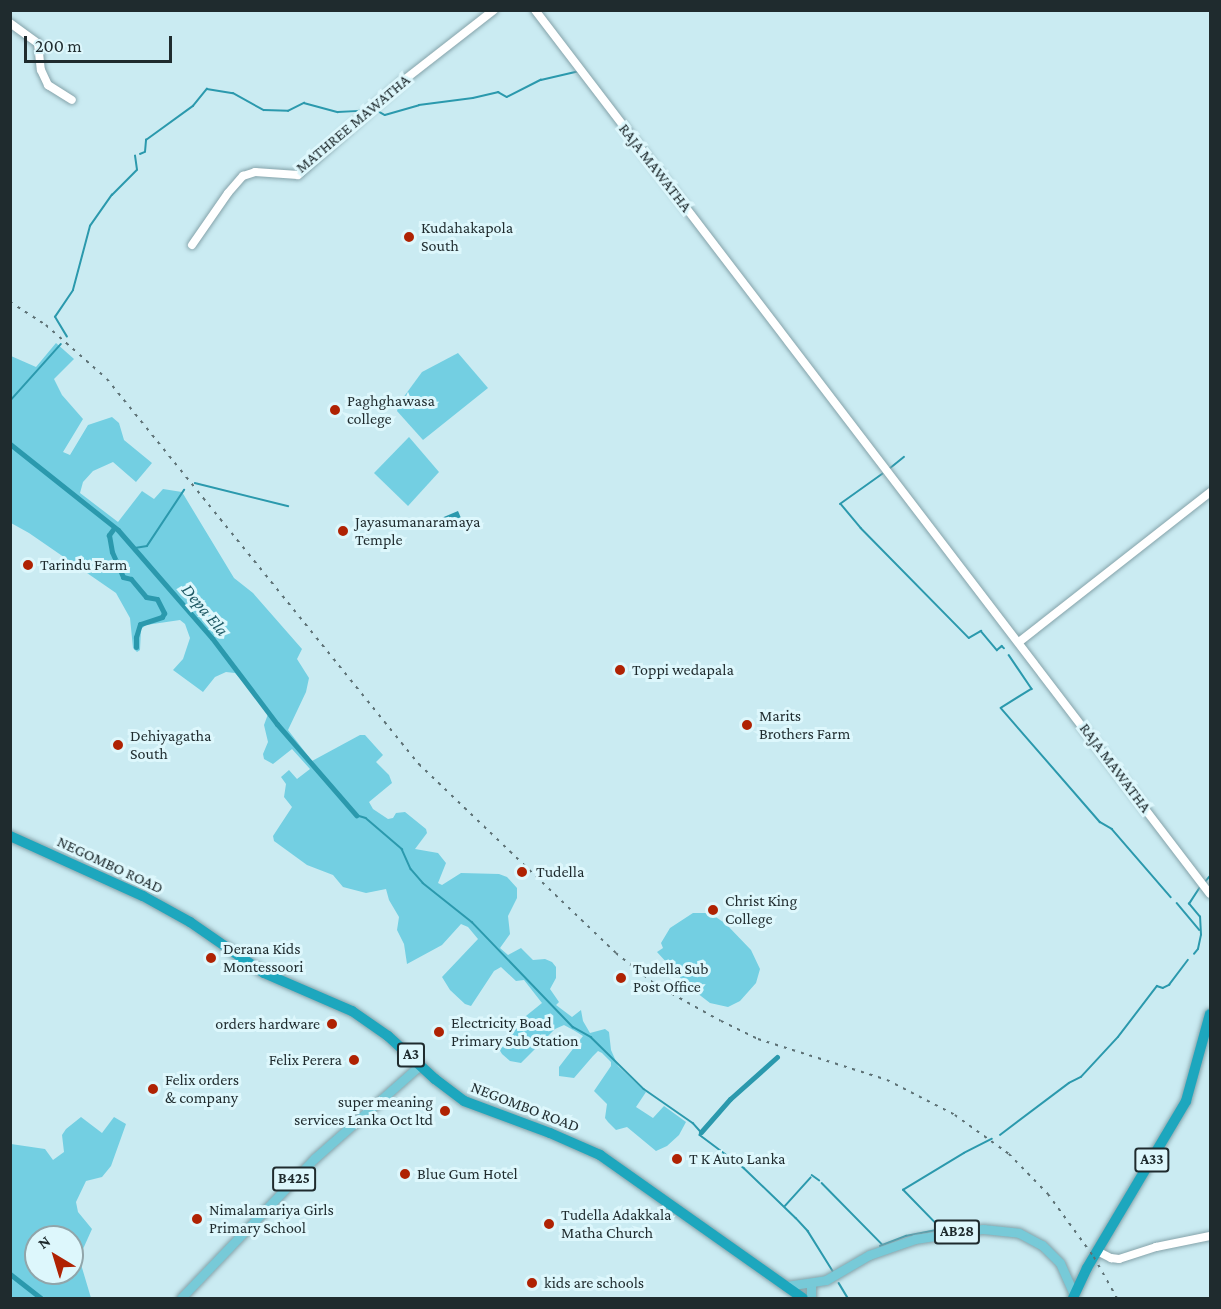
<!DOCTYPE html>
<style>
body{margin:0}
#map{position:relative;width:1221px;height:1309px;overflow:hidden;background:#caebf2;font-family:"Crimson Pro",serif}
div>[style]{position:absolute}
.green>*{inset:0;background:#73cfe2}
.water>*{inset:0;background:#2b99ad}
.stream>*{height:1.5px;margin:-0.75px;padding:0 0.75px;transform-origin:0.75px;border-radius:0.75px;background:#2b99ad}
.canal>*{height:5px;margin:-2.5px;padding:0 2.5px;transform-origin:2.5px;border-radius:2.5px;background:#2b99ad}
.roads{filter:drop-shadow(0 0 2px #85a3aa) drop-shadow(0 0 2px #85a3aa)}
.secondary>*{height:8px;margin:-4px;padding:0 4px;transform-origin:4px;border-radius:4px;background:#fff}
.primary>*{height:9px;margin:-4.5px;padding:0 4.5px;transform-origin:4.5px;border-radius:4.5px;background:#77cad8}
.highway>*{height:10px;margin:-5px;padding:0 5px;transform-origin:5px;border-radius:5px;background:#1da7be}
.rail>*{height:1.5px;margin-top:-0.75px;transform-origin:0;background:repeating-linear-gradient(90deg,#5d7175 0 3px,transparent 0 9px)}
.dots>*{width:16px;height:16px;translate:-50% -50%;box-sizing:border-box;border:3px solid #ddf7fc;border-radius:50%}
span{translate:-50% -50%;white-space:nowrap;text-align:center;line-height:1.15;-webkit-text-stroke:6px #ddf7fc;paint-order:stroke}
.shield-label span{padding:2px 4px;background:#ddf7fc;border:2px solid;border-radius:4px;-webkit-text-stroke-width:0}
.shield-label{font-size:15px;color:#1f2b2e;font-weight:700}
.street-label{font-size:16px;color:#1f2b2e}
.poi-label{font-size:16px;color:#1f2b2e}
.left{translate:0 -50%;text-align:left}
.right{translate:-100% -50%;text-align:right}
.water-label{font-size:18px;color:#1f5964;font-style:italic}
.frame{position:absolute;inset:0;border:12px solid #1f2b2e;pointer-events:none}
.north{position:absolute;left:24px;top:1225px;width:60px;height:60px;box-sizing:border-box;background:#ddf7fc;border:2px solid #91a5aa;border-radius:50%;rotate:322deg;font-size:16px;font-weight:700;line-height:24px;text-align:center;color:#1f2b2e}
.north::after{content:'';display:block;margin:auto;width:21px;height:27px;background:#af2203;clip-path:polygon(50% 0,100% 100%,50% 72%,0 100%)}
.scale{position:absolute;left:24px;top:36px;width:148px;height:27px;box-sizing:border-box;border:3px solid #1f2b2e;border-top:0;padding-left:8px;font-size:18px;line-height:21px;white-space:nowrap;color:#1f2b2e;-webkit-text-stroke:4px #ddf7fc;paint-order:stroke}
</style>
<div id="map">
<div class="green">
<i style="clip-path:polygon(56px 343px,74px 359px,54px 379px,62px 395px,83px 419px,63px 452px,70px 455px,88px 425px,112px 417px,119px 423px,124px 440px,152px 463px,136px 482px,113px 462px,93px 471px,83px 482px,80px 493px,118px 522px,142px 491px,154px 499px,163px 489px,182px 492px,234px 578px,253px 593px,302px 649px,297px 659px,309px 678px,306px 692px,288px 730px,312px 761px,360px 735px,365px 735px,383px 755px,376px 762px,389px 775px,392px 783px,369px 802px,373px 809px,388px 819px,393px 818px,396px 813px,405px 812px,426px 829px,427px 833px,415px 849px,438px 853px,446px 863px,438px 883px,442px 885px,461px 873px,499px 874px,507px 877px,517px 888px,517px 898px,508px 916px,510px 934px,500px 948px,508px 955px,521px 948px,533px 960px,545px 959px,552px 962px,556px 967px,556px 978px,550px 989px,559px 1002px,556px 1005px,572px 1017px,581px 1010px,583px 1021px,590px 1033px,605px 1029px,609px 1032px,611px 1050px,618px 1066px,646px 1092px,636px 1107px,653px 1118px,664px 1106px,686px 1122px,679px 1135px,667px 1146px,656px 1151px,627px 1127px,616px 1130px,608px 1122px,605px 1118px,607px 1104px,594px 1091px,611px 1066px,611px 1062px,602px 1053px,598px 1051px,593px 1056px,574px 1078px,559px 1076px,559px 1067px,583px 1036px,575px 1031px,564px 1025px,555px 1029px,521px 1063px,510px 1061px,502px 1054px,499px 1049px,501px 1043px,521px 1020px,542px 1003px,524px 980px,516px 981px,501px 967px,494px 971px,471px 1006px,465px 1004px,450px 990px,442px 977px,478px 939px,468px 927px,461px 924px,442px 945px,407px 964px,404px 944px,397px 930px,399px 917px,389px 900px,386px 889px,366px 893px,343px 887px,333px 875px,307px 865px,274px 841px,273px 836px,292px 807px,284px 797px,286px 784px,281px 777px,289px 770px,297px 779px,310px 769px,292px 749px,273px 764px,264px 759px,263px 754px,268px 742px,264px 725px,268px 714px,253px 693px,235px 673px,226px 672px,215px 677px,203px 692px,173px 670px,183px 659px,190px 638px,185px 624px,180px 620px,146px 625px,141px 629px,140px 650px,137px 652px,133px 648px,130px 618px,116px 593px,29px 533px,11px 523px,11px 356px,36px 367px)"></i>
<i style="clip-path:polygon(458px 353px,488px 388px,423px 440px,397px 411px,400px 402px,422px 372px)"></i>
<i style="clip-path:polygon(409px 437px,439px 472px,408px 506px,374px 473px)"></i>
<i style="clip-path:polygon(693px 913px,710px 913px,726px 924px,751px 950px,760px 969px,756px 983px,740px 1001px,728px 1007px,710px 1003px,688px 986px,657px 952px,663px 948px,661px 943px,670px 928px)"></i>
<i style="clip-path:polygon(evenodd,81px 1117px,102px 1133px,114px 1117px,126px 1124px,111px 1166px,102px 1177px,86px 1181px,76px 1202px,78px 1212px,92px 1229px,83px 1249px,80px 1261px,91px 1298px,11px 1298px,11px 1144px,45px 1149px,53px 1160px,64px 1152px,62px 1135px,66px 1129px,81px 1117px,36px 1237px,72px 1237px,72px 1273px,36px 1273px,36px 1237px)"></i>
</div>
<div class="water">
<i style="clip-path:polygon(458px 511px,461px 518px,445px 528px,439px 519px)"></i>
</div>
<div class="stream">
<i style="left:376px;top:110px;width:10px;rotate:29deg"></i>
<i style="left:385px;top:115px;width:35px;rotate:-16deg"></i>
<i style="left:419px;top:105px;width:54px;rotate:-7.4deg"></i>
<i style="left:473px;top:98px;width:26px;rotate:-13deg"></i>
<i style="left:498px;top:92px;width:10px;rotate:29deg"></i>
<i style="left:507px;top:97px;width:38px;rotate:-27deg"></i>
<i style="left:541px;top:80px;width:37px;rotate:-13deg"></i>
<i style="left:140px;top:154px;width:5px;rotate:-22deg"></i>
<i style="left:145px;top:152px;width:12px;rotate:-85deg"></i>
<i style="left:146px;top:140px;width:58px;rotate:-35.9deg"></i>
<i style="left:193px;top:106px;width:22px;rotate:-51deg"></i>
<i style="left:207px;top:89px;width:26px;rotate:9deg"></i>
<i style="left:233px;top:93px;width:35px;rotate:29deg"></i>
<i style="left:264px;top:110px;width:24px;rotate:2deg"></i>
<i style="left:288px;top:111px;width:18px;rotate:-27deg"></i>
<i style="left:304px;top:103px;width:35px;rotate:15deg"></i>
<i style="left:338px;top:112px;width:21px;rotate:-3deg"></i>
<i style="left:359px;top:111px;width:12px;rotate:-31deg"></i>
<i style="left:67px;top:337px;width:23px;rotate:-121deg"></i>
<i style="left:55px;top:317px;width:32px;rotate:-56deg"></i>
<i style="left:73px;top:290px;width:66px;rotate:-75.1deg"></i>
<i style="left:90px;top:226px;width:38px;rotate:-55deg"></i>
<i style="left:112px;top:195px;width:35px;rotate:-45deg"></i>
<i style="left:137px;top:170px;width:14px;rotate:-98deg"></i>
<i style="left:10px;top:401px;width:76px;rotate:-48.2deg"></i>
<i style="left:889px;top:469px;width:19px;rotate:-39deg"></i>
<i style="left:883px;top:474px;width:52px;rotate:144.5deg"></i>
<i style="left:841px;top:504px;width:31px;rotate:50deg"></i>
<i style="left:861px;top:528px;width:154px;rotate:45.5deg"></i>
<i style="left:969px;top:638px;width:14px;rotate:-30deg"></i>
<i style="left:981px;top:631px;width:25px;rotate:50deg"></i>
<i style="left:997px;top:650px;width:6px;rotate:-39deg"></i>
<i style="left:1002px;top:646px;width:3px;rotate:45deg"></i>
<i style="left:195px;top:483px;width:96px;rotate:13.9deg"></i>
<i style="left:135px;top:548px;width:12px;rotate:-9deg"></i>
<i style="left:147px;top:546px;width:67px;rotate:-56.5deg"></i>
<i style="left:1009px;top:655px;width:41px;rotate:55.9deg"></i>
<i style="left:1032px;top:689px;width:36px;rotate:148deg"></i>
<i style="left:1001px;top:708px;width:151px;rotate:49deg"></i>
<i style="left:1100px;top:822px;width:14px;rotate:30deg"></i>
<i style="left:1112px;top:829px;width:90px;rotate:49.1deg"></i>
<i style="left:356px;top:815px;width:10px;rotate:17deg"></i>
<i style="left:366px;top:818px;width:48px;rotate:40.7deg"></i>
<i style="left:402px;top:849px;width:22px;rotate:66deg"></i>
<i style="left:411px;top:869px;width:18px;rotate:49deg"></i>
<i style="left:423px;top:883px;width:63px;rotate:38.5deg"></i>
<i style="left:472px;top:922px;width:146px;rotate:46.1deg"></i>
<i style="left:573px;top:1027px;width:21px;rotate:29deg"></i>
<i style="left:591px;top:1037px;width:74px;rotate:44.5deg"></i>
<i style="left:644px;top:1089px;width:60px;rotate:34.8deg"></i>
<i style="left:693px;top:1123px;width:12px;rotate:48deg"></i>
<i style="left:701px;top:1132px;width:3px;rotate:108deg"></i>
<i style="left:700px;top:1135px;width:55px;rotate:36.9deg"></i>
<i style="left:744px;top:1168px;width:72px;rotate:43.9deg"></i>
<i style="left:796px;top:1218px;width:18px;rotate:47deg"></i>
<i style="left:808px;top:1231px;width:47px;rotate:58deg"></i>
<i style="left:1205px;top:882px;width:8px;rotate:-50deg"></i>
<i style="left:1177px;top:903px;width:35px;rotate:50deg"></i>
<i style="left:1194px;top:954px;width:6px;rotate:-51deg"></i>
<i style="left:1198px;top:949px;width:14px;rotate:-78deg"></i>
<i style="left:1201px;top:935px;width:18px;rotate:-93deg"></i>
<i style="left:1200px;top:917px;width:17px;rotate:-130deg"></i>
<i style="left:1189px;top:904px;width:20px;rotate:-57deg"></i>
<i style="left:1000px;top:1135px;width:86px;rotate:-37deg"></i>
<i style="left:1069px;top:1083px;width:13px;rotate:-27deg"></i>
<i style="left:1081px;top:1077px;width:54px;rotate:-47.2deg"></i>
<i style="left:1118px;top:1037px;width:64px;rotate:-52.6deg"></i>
<i style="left:1157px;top:986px;width:6px;rotate:18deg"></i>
<i style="left:1163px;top:988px;width:7px;rotate:-27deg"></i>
<i style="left:1169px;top:985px;width:31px;rotate:-53deg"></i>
<i style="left:812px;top:1175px;width:9px;rotate:36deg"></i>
<i style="left:822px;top:1183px;width:86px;rotate:45.5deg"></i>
<i style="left:785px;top:1206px;width:38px;rotate:-48deg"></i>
<i style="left:880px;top:1246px;width:28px;rotate:-21deg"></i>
<i style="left:906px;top:1236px;width:36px;rotate:-11deg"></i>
<i style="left:941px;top:1229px;width:54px;rotate:-134.3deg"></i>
<i style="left:903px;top:1190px;width:71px;rotate:-31.2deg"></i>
<i style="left:964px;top:1153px;width:31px;rotate:-27deg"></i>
<i style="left:839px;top:1283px;width:17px;rotate:59deg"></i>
</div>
<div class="canal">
<i style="left:10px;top:444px;width:138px;rotate:38.5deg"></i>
<i style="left:118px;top:530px;width:143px;rotate:49deg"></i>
<i style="left:212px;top:638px;width:108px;rotate:52.9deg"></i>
<i style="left:277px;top:724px;width:121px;rotate:49deg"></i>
<i style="left:114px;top:528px;width:9px;rotate:126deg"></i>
<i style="left:109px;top:535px;width:17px;rotate:80deg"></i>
<i style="left:112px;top:552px;width:27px;rotate:66deg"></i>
<i style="left:123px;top:577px;width:8px;rotate:14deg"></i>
<i style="left:131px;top:579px;width:23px;rotate:50deg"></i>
<i style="left:146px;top:597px;width:11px;rotate:10deg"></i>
<i style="left:157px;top:599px;width:16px;rotate:63deg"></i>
<i style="left:164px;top:613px;width:4px;rotate:117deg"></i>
<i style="left:162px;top:617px;width:23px;rotate:162deg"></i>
<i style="left:140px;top:624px;width:14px;rotate:107deg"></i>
<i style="left:136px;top:637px;width:10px;rotate:90deg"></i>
<i style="left:701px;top:1132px;width:44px;rotate:-48.7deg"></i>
<i style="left:730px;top:1099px;width:63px;rotate:-41.8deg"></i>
<i style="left:10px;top:1274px;width:39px;rotate:38deg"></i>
</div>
<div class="roads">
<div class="secondary">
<i style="left:535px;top:10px;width:1112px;rotate:52.64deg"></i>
<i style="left:10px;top:23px;width:34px;rotate:36deg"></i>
<i style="left:38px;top:43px;width:27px;rotate:84deg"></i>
<i style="left:41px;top:70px;width:17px;rotate:65deg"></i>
<i style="left:48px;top:85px;width:28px;rotate:32deg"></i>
<i style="left:192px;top:245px;width:63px;rotate:-55.3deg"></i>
<i style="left:228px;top:193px;width:23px;rotate:-49deg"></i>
<i style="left:243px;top:176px;width:13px;rotate:-18deg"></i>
<i style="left:255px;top:172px;width:43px;rotate:4deg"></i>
<i style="left:298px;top:175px;width:141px;rotate:-41.8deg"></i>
<i style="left:403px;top:81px;width:115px;rotate:-38deg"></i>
<i style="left:1019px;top:642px;width:243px;rotate:-38.1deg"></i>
<i style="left:1097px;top:1251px;width:16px;rotate:27deg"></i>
<i style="left:1111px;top:1258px;width:8px;rotate:7deg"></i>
<i style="left:1119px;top:1259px;width:39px;rotate:-18deg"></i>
<i style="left:1156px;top:1247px;width:55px;rotate:-11.5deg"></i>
</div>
<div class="primary">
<i style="left:811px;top:1284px;width:14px;rotate:90deg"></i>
<i style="left:786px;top:1286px;width:40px;rotate:-8.5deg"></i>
<i style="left:826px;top:1280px;width:50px;rotate:-30.2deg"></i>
<i style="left:869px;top:1255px;width:49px;rotate:-19.2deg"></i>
<i style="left:915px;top:1239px;width:69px;rotate:-8.4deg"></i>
<i style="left:983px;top:1229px;width:36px;rotate:6deg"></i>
<i style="left:1019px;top:1233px;width:26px;rotate:28deg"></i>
<i style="left:1042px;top:1245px;width:25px;rotate:45deg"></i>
<i style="left:1060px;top:1263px;width:34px;rotate:66deg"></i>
<i style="left:181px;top:1298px;width:194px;rotate:-46.3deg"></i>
<i style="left:315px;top:1158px;width:140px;rotate:-41.5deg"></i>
</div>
<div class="highway">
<i style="left:10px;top:836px;width:146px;rotate:24.3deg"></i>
<i style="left:143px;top:896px;width:54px;rotate:29deg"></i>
<i style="left:190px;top:922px;width:90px;rotate:34.6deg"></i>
<i style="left:264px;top:973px;width:96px;rotate:23.4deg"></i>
<i style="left:352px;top:1011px;width:44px;rotate:34.8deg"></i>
<i style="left:388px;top:1036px;width:64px;rotate:42.5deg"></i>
<i style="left:435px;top:1079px;width:36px;rotate:37deg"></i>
<i style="left:464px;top:1101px;width:92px;rotate:20.4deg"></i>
<i style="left:550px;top:1133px;width:55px;rotate:23.7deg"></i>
<i style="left:600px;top:1155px;width:248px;rotate:35.2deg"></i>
<i style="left:1073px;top:1298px;width:33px;rotate:-65deg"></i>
<i style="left:1087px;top:1268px;width:194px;rotate:-59.3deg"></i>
<i style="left:1186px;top:1101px;width:90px;rotate:-74.6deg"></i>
</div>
</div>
<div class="rail">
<i style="left:10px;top:302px;width:43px;rotate:32.6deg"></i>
<i style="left:46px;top:325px;width:81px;rotate:41.5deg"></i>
<i style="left:107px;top:379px;width:496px;rotate:51deg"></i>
<i style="left:419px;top:764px;width:273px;rotate:43.8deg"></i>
<i style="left:616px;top:953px;width:51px;rotate:38.7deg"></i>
<i style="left:656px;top:985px;width:74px;rotate:29deg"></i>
<i style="left:721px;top:1021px;width:41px;rotate:25.9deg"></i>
<i style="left:758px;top:1039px;width:135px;rotate:17.6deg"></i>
<i style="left:887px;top:1080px;width:76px;rotate:27.2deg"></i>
<i style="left:955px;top:1115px;width:67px;rotate:35.8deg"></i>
<i style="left:1009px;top:1154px;width:56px;rotate:45.7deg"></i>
<i style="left:1048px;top:1194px;width:78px;rotate:53.9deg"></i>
<i style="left:1094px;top:1257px;width:47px;rotate:60.7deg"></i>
</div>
<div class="dots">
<i style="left:409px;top:237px;background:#af2203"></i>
<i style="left:335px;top:410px;background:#af2203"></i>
<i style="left:343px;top:531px;background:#af2203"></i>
<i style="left:28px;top:565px;background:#af2203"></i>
<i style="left:620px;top:670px;background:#af2203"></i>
<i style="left:747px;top:725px;background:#af2203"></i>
<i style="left:118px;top:745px;background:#af2203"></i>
<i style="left:522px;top:872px;background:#af2203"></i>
<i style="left:713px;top:910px;background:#af2203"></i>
<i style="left:211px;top:958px;background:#af2203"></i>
<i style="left:621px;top:978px;background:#af2203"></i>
<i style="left:332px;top:1024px;background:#af2203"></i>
<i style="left:439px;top:1032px;background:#af2203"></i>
<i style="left:354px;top:1060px;background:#af2203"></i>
<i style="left:153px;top:1089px;background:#af2203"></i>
<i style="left:445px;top:1111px;background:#af2203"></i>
<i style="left:677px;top:1159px;background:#af2203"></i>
<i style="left:405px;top:1174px;background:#af2203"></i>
<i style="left:197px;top:1219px;background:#af2203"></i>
<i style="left:549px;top:1224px;background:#af2203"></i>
<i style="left:532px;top:1283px;background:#af2203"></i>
</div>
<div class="shield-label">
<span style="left:411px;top:1055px">A3</span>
<span style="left:1152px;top:1160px">A33</span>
<span style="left:294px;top:1179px">B425</span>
<span style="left:957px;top:1232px">AB28</span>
</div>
<div class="street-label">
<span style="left:353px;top:124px;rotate:-40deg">MATHREE MAWATHA</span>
<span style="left:655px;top:168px;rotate:52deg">RAJA MAWATHA</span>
<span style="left:1115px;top:768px;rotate:53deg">RAJA MAWATHA</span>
<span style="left:110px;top:865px;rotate:25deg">NEGOMBO ROAD</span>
<span style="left:525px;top:1107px;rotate:21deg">NEGOMBO ROAD</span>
</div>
<div class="poi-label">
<span class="left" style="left:421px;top:237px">Kudahakapola<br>South</span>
<span class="left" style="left:347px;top:410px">Paghghawasa<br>college</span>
<span class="left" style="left:355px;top:531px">Jayasumanaramaya<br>Temple</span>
<span class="left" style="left:40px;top:565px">Tarindu Farm</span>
<span class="left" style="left:632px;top:670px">Toppi wedapala</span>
<span class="left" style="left:759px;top:725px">Marits<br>Brothers Farm</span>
<span class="left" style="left:130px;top:745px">Dehiyagatha<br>South</span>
<span class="left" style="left:536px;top:872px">Tudella</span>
<span class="left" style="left:725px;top:910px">Christ King<br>College</span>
<span class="left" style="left:223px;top:958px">Derana Kids<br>Montessoori</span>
<span class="left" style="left:633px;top:978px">Tudella Sub<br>Post Office</span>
<span class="left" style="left:451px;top:1032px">Electricity Boad<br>Primary Sub Station</span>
<span class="right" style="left:320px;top:1024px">orders hardware</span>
<span class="right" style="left:342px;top:1060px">Felix Perera</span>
<span class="left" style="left:165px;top:1089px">Felix orders<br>&amp; company</span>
<span class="right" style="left:433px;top:1111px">super meaning<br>services Lanka Oct ltd</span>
<span class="left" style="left:689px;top:1159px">T K Auto Lanka</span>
<span class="left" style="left:417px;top:1174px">Blue Gum Hotel</span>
<span class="left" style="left:209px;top:1219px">Nimalamariya Girls<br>Primary School</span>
<span class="left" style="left:561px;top:1224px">Tudella Adakkala<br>Matha Church</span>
<span class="left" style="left:544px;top:1283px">kids are schools</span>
</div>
<div class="water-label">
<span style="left:205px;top:610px;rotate:50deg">Depa Ela</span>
</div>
<div class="frame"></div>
<div class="north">N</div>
<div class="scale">200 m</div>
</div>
